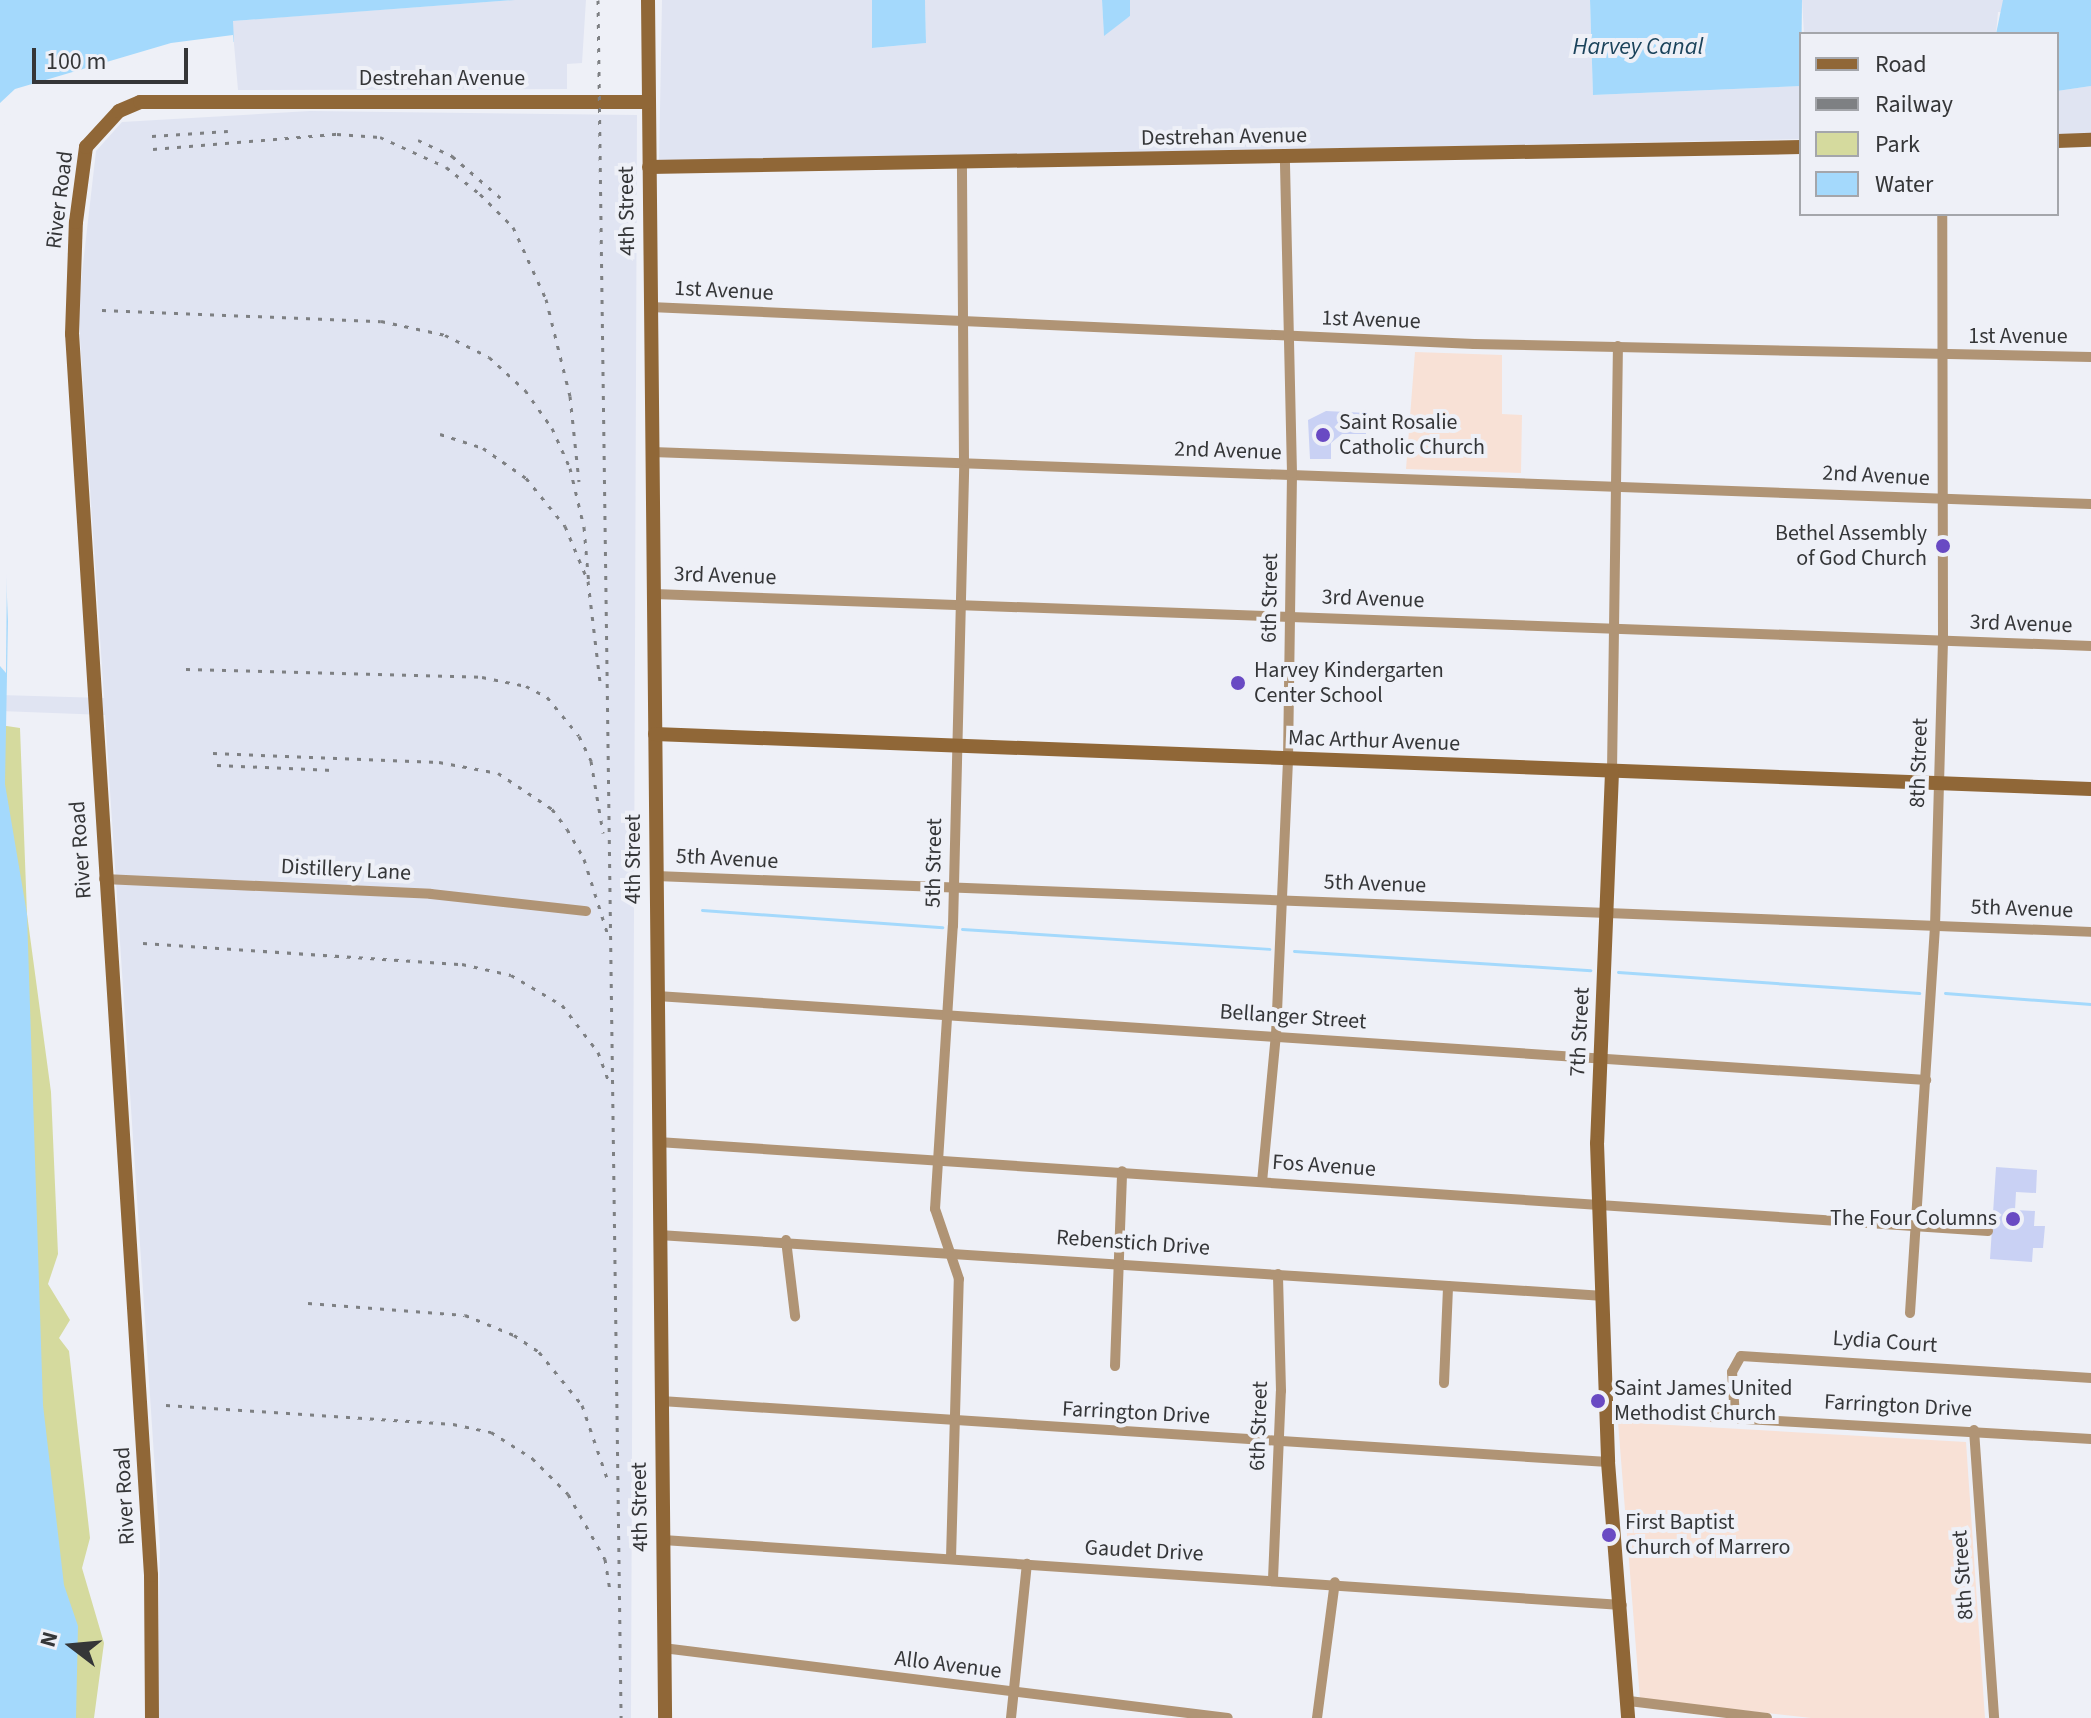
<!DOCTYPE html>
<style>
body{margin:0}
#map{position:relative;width:2091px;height:1718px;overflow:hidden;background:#eef0f7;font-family:"Source Sans 3",sans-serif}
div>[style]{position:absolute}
.built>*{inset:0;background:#e0e4f2}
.education>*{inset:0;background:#f8e1d6}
.green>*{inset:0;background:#d5da9e}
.water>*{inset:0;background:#a4d9fc}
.pier>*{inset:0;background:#eef0f7}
.stream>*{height:3px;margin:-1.5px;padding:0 1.5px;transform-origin:1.5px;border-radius:1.5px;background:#a4d9fc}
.building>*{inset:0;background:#c9d1f4}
.street>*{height:10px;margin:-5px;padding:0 5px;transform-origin:5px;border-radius:5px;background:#b09475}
.secondary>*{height:14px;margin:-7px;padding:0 7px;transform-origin:7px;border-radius:7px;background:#906737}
.rail>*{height:3px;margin-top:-1.5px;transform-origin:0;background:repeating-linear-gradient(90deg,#7e8083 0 4px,transparent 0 12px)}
.dots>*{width:22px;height:22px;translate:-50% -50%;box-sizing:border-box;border:4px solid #eef0f7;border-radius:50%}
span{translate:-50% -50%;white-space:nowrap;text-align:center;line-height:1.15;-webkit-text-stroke:8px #eef0f7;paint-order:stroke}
.street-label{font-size:22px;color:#353638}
.poi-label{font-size:22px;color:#353638}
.left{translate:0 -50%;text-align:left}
.right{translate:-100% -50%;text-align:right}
.water-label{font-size:24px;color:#1b435b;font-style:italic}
.legend{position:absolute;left:1799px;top:32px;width:260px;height:184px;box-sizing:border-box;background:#eef0f7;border:2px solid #a4a6ab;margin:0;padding:10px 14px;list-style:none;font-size:24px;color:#353638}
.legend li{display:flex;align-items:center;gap:16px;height:40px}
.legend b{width:40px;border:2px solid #a4a6ab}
.north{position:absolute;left:32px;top:1606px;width:80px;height:80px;-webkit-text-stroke:6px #eef0f7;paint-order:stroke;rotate:286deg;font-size:22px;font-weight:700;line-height:32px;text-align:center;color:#353638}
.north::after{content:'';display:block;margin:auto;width:28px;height:36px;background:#353638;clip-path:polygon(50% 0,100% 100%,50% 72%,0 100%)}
.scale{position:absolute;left:32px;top:48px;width:156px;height:36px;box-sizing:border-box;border:4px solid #353638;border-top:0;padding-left:10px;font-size:24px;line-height:28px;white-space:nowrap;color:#353638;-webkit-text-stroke:6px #eef0f7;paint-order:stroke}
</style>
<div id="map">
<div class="built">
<i style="clip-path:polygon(513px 0,586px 0,582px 63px,567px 64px,567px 89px,238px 90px,232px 21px)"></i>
<i style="clip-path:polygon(662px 0,872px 0,873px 48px,926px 43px,925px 0,1102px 0,1104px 35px,1130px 16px,1130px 0,1590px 0,1593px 95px,1801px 86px,1801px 139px,659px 163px)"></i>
<i style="clip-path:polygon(1802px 0,2003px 0,2004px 12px,1998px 12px,1996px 34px,1804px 34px)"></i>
<i style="clip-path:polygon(2091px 86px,2091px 134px,2057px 134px,2057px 91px)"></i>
<i style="clip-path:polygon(310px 111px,637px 115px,631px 1718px,157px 1718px,160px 1547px,105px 715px,0 711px,0 695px,104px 698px,78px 308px,96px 151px,122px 122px)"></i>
</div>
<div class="education">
<i style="clip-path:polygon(1415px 352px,1502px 355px,1502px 414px,1522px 415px,1521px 473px,1406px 469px)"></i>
<i style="clip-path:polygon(1618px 1422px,1966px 1442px,1985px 1718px,1811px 1718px,1640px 1699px)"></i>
</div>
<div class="green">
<i style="clip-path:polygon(0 725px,20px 728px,27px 914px,51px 1092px,58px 1254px,48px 1284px,70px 1320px,59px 1338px,69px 1351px,90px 1538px,82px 1568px,104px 1643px,94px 1718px,71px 1718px,49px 1557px)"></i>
</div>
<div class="water">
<i style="clip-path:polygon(0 0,515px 0,233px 21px,234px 42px,173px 48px,12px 102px,0 130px)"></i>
<i style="clip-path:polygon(872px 0,925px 0,926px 43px,872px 48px)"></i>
<i style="clip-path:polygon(1102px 0,1130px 0,1130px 16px,1104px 36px)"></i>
<i style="clip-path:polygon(1590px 0,1802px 0,1801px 86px,1593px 95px)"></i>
<i style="clip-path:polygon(2003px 0,2091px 0,2091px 86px,2057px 91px,2057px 34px,1996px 34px)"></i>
<i style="clip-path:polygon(0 204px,6px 227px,1px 452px,8px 621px,5px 784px,27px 914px,43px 1405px,64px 1585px,78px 1626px,76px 1718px,0 1718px)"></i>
</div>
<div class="pier">
<i style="clip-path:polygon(233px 35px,234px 46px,174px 52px,15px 105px,0 134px,0 103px,15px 89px,171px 43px)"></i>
<i style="clip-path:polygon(0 200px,10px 227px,6px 673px,0 666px)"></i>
</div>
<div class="stream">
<i style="left:702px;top:910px;width:241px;rotate:4.1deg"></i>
<i style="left:962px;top:929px;width:308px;rotate:3.7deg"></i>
<i style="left:1294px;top:951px;width:297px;rotate:3.7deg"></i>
<i style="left:1618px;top:972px;width:302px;rotate:4deg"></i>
<i style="left:1945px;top:993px;width:146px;rotate:4.3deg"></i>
</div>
<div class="building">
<i style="clip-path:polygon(1326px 411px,1367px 413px,1366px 434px,1342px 434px,1331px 443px,1331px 459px,1310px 459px,1308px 420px)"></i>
<i style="clip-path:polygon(1996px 1167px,2037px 1170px,2036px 1193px,2016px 1192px,2015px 1210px,2035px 1211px,2034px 1226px,2045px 1226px,2043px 1248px,2033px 1248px,2032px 1262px,1990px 1259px)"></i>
</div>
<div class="street">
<i style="left:650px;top:307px;width:825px;rotate:2.57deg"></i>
<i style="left:1474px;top:344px;width:617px;rotate:1.21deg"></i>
<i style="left:652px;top:452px;width:1440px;rotate:2.07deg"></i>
<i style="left:654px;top:594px;width:1438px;rotate:2.07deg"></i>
<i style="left:1612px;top:772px;width:426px;rotate:-89.2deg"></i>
<i style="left:656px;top:876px;width:1436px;rotate:2.23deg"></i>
<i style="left:104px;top:879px;width:327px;rotate:2.6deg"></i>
<i style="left:431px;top:894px;width:156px;rotate:6.3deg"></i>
<i style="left:657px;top:996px;width:1272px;rotate:3.79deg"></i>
<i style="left:658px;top:1142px;width:1333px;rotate:3.83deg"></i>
<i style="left:1262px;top:1182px;width:148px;rotate:-84.6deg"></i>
<i style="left:1276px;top:1035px;width:275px;rotate:-87.5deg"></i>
<i style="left:1288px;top:760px;width:287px;rotate:-89.2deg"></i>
<i style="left:1292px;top:473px;width:315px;rotate:-91.3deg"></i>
<i style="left:659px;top:1235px;width:947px;rotate:3.69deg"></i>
<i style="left:786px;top:1240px;width:77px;rotate:83.2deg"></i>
<i style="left:1910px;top:1313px;width:387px;rotate:-86.3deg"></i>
<i style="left:1935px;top:927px;width:286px;rotate:-88.4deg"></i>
<i style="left:1943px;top:641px;width:427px;rotate:-90.1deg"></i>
<i style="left:1115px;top:1366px;width:195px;rotate:-87.9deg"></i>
<i style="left:1444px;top:1383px;width:97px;rotate:-87.6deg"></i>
<i style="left:661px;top:1401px;width:949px;rotate:3.69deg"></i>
<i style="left:1606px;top:1411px;width:486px;rotate:3.3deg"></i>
<i style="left:1735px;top:1417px;width:45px;rotate:-93.8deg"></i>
<i style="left:1732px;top:1372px;width:18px;rotate:-61deg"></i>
<i style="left:1741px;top:1356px;width:351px;rotate:3.6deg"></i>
<i style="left:1974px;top:1430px;width:289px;rotate:86deg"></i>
<i style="left:663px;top:1540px;width:961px;rotate:3.88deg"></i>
<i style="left:951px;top:1558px;width:279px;rotate:-88.4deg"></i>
<i style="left:959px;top:1279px;width:74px;rotate:-108.9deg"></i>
<i style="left:935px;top:1209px;width:284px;rotate:-86.4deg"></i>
<i style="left:953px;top:926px;width:465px;rotate:-88.6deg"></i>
<i style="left:964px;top:461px;width:297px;rotate:-90.4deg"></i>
<i style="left:1273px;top:1579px;width:188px;rotate:-87.6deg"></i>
<i style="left:1281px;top:1391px;width:117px;rotate:-91.5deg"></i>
<i style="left:663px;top:1648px;width:569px;rotate:7.06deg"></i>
<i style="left:1629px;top:1701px;width:139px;rotate:7deg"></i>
<i style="left:1011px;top:1718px;width:155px;rotate:-84.1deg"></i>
<i style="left:1317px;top:1718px;width:137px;rotate:-82.5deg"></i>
</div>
<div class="secondary">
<i style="left:648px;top:0;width:1718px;rotate:89.43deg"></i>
<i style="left:2057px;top:141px;width:34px;rotate:-2deg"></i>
<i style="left:649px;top:167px;width:1152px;rotate:-0.99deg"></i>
<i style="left:655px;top:734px;width:1437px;rotate:2.19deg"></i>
<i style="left:1612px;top:772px;width:371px;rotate:92.3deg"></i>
<i style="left:1597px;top:1143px;width:319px;rotate:88deg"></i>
<i style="left:1608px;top:1462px;width:257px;rotate:85.5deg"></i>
<i style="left:152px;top:1718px;width:143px;rotate:-90.4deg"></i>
<i style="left:151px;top:1575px;width:1244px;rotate:-93.64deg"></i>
<i style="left:72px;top:334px;width:112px;rotate:-88deg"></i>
<i style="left:76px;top:222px;width:76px;rotate:-82.4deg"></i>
<i style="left:86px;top:147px;width:49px;rotate:-47.5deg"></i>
<i style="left:119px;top:111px;width:23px;rotate:-23deg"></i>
<i style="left:140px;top:102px;width:508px"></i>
</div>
<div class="rail">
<i style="left:598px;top:0;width:1718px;rotate:89.23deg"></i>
<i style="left:152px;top:136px;width:76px;rotate:-3.8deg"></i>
<i style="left:418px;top:140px;width:38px;rotate:25deg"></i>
<i style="left:452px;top:156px;width:66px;rotate:40.7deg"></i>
<i style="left:153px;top:149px;width:185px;rotate:-4.7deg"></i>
<i style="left:337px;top:134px;width:43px;rotate:4deg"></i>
<i style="left:380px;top:137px;width:72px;rotate:24.4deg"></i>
<i style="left:446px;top:167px;width:43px;rotate:38.5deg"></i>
<i style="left:480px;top:194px;width:47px;rotate:45deg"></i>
<i style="left:513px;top:227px;width:79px;rotate:65.4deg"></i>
<i style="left:546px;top:299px;width:100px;rotate:76.1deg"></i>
<i style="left:570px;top:396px;width:86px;rotate:84deg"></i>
<i style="left:102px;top:310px;width:279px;rotate:2.3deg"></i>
<i style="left:381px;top:321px;width:66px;rotate:12.3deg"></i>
<i style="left:445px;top:335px;width:49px;rotate:26.6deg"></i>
<i style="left:489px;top:357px;width:49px;rotate:42.5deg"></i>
<i style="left:525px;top:390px;width:47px;rotate:54.6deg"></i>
<i style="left:552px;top:428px;width:44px;rotate:65.8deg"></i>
<i style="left:570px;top:468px;width:61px;rotate:76.7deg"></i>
<i style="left:584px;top:527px;width:58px;rotate:85.1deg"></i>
<i style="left:440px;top:434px;width:45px;rotate:18deg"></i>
<i style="left:483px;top:448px;width:52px;rotate:34.9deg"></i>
<i style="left:526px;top:478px;width:62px;rotate:50.9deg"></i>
<i style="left:565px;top:526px;width:60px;rotate:67.3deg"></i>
<i style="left:588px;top:581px;width:101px;rotate:83.2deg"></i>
<i style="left:186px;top:669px;width:296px;rotate:1.5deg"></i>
<i style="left:482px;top:677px;width:45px;rotate:11.6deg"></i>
<i style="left:526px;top:686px;width:24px;rotate:28deg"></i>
<i style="left:547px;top:697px;width:50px;rotate:50.6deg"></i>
<i style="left:579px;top:736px;width:28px;rotate:64deg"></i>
<i style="left:591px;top:761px;width:73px;rotate:80.5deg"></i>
<i style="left:213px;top:753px;width:226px;rotate:2.3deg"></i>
<i style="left:439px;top:762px;width:60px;rotate:10.6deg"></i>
<i style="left:498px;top:773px;width:65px;rotate:33.7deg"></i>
<i style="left:552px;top:809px;width:25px;rotate:53deg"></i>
<i style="left:567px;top:829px;width:34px;rotate:60deg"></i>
<i style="left:584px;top:859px;width:77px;rotate:72.5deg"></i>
<i style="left:217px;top:765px;width:116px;rotate:2.5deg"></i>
<i style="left:143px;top:943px;width:320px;rotate:3.8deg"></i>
<i style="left:462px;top:964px;width:50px;rotate:12.7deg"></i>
<i style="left:511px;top:975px;width:59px;rotate:30.5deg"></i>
<i style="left:562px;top:1005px;width:59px;rotate:52.5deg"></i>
<i style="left:598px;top:1052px;width:32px;rotate:70deg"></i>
<i style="left:308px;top:1303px;width:157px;rotate:4.4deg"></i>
<i style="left:465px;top:1315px;width:53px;rotate:22.2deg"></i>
<i style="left:514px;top:1335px;width:30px;rotate:34deg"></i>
<i style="left:539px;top:1352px;width:68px;rotate:50.9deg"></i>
<i style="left:582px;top:1405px;width:83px;rotate:71.1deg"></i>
<i style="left:166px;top:1405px;width:288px;rotate:3.8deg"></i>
<i style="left:453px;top:1424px;width:39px;rotate:12deg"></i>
<i style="left:491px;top:1432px;width:49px;rotate:32.4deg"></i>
<i style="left:532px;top:1458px;width:51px;rotate:45deg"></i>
<i style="left:568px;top:1494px;width:75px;rotate:60.4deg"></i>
<i style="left:605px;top:1559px;width:32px;rotate:81deg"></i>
</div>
<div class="dots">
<i style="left:1323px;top:435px;background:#694ac3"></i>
<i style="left:1943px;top:546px;background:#694ac3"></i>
<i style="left:1238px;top:683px;background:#694ac3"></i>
<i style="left:2013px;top:1219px;background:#694ac3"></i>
<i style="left:1598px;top:1401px;background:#694ac3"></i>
<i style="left:1609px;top:1535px;background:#694ac3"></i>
</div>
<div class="street-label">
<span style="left:442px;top:79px">Destrehan Avenue</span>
<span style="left:1224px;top:137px;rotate:-1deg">Destrehan Avenue</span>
<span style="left:60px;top:200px;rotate:-83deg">River Road</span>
<span style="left:627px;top:211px;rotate:-91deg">4th Street</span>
<span style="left:724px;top:291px;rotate:3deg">1st Avenue</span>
<span style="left:1371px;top:320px;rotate:2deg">1st Avenue</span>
<span style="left:2018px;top:337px">1st Avenue</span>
<span style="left:1228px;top:451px;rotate:2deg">2nd Avenue</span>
<span style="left:1876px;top:476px;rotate:3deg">2nd Avenue</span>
<span style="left:725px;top:576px;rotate:2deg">3rd Avenue</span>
<span style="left:1270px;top:598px;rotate:-89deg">6th Street</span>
<span style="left:1373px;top:599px;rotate:2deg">3rd Avenue</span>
<span style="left:2021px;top:624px;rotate:2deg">3rd Avenue</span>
<span style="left:1374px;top:741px;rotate:2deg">Mac Arthur Avenue</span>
<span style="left:1919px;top:763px;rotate:-88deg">8th Street</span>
<span style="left:81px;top:850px;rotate:-94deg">River Road</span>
<span style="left:634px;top:859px;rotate:-90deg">4th Street</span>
<span style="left:727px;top:859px;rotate:3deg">5th Avenue</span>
<span style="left:934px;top:863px;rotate:-89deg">5th Street</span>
<span style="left:346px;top:870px;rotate:3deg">Distillery Lane</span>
<span style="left:1375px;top:884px;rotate:2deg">5th Avenue</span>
<span style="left:2022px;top:909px;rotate:2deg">5th Avenue</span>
<span style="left:1293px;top:1017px;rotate:4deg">Bellanger Street</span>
<span style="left:1580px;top:1032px;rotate:-87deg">7th Street</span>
<span style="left:1324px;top:1166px;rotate:4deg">Fos Avenue</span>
<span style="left:1133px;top:1243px;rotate:4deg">Rebenstich Drive</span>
<span style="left:1885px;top:1342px;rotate:4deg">Lydia Court</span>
<span style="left:1898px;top:1406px;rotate:3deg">Farrington Drive</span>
<span style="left:1136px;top:1413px;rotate:3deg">Farrington Drive</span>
<span style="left:1259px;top:1426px;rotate:-88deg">6th Street</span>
<span style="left:125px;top:1496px;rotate:-93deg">River Road</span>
<span style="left:640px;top:1507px;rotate:-91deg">4th Street</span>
<span style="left:1144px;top:1551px;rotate:3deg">Gaudet Drive</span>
<span style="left:1963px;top:1575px;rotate:-94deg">8th Street</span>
<span style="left:948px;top:1665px;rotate:7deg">Allo Avenue</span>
</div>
<div class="poi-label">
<span class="left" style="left:1339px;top:435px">Saint Rosalie<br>Catholic Church</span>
<span class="right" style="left:1927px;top:546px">Bethel Assembly<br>of God Church</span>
<span class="left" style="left:1254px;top:683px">Harvey Kindergarten<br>Center School</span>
<span class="right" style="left:1997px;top:1219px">The Four Columns</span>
<span class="left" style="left:1614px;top:1401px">Saint James United<br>Methodist Church</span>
<span class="left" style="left:1625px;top:1535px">First Baptist<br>Church of Marrero</span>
</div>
<div class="water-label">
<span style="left:1638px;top:47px">Harvey Canal</span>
</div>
<ul class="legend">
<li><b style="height:10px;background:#906737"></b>Road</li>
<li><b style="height:10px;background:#7e8083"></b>Railway</li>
<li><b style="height:22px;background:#d5da9e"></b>Park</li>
<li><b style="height:22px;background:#a4d9fc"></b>Water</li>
</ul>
<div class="north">N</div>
<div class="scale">100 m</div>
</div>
